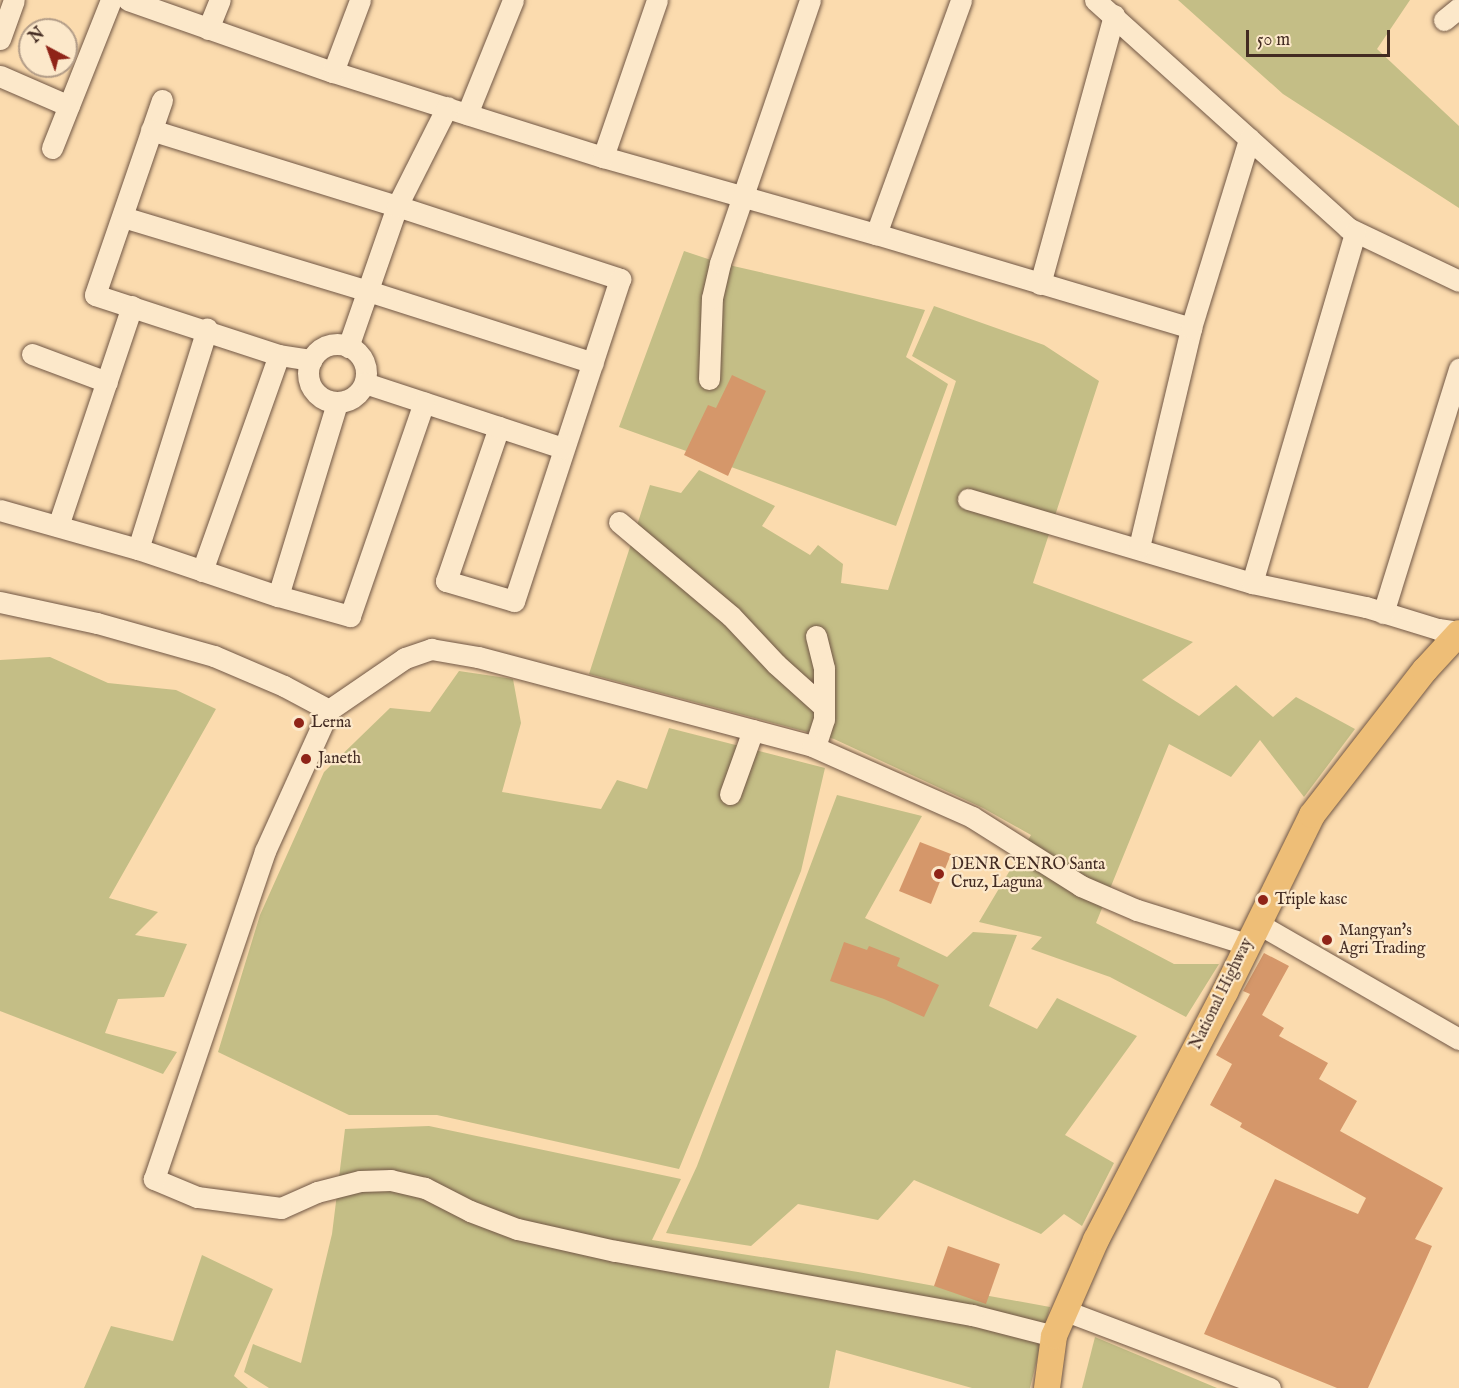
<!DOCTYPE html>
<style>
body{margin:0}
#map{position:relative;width:1459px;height:1388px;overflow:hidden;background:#fbdbae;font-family:"IM FELL English",serif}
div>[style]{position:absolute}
.green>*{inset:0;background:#c4be86}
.building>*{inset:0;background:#d5976a}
.roads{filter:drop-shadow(0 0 2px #715745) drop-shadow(0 0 2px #715745)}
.minor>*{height:21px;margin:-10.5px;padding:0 10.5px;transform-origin:10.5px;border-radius:10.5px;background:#fce8ca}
.minor>.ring{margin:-10.5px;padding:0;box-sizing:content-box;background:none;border:21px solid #fce8ca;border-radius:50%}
.major>*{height:26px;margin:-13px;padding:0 13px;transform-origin:13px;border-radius:13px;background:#eebe77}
.dots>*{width:16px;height:16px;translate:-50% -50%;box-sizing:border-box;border:3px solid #fce8ca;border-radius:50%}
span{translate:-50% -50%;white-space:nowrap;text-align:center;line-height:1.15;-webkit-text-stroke:4.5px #fce8ca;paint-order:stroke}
.poi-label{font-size:16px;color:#432b22}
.left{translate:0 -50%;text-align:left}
.street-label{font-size:16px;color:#432b22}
.north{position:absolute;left:18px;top:18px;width:60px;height:60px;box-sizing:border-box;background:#fce8ca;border:2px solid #b29c87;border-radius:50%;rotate:319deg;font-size:16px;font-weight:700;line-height:24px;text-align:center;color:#432b22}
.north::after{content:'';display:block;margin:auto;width:21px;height:27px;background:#8f2418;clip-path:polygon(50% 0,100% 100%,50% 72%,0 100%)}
.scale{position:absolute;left:1246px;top:30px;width:144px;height:27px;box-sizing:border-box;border:3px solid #432b22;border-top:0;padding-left:8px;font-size:18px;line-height:21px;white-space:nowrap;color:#432b22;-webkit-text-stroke:4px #fce8ca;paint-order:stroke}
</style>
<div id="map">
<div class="green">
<i style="clip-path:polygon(1178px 0,1410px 0,1377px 49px,1459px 126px,1459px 208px,1283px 94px)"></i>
<i style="clip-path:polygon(684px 251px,720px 263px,925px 310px,906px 357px,948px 384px,896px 526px,619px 427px)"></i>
<i style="clip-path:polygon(934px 306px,1044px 345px,1099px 381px,1033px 583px,1193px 642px,1142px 680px,1199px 716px,1236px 685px,1273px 717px,1296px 697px,1355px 729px,1304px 797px,1260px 740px,1231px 777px,1169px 744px,1096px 923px,1174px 964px,1219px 964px,1186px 1017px,1110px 977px,1031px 949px,1042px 937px,979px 922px,1031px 835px,983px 808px,834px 739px,589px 674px,650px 485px,681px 493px,699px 470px,775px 506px,762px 526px,810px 555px,818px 545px,843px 564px,841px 583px,888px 590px,956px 381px,912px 356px)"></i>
<i style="clip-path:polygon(50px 657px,108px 683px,176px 690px,216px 709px,109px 898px,158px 912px,135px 935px,187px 944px,164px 997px,118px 999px,105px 1033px,177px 1052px,163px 1074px,0 1011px,0 660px)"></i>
<i style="clip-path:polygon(459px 671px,513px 679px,521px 723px,502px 792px,601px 809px,617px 780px,647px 789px,669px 728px,825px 768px,801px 871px,679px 1169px,437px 1115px,349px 1115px,218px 1052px,260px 915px,324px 772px,390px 708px,430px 712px)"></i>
<i style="clip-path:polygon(837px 795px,922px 816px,865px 918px,947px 957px,973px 932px,1017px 935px,989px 1006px,1037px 1029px,1057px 998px,1137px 1036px,1065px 1135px,1114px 1163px,1082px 1226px,1064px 1214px,1041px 1234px,914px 1180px,878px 1220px,798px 1204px,751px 1246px,666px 1233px,697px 1166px)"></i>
<i style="clip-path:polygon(429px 1126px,681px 1179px,652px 1240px,858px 1272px,1050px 1307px,1030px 1388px,972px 1388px,836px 1350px,829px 1388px,269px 1388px,244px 1372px,253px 1344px,301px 1363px,332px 1234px,345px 1129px)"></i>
<i style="clip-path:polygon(202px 1255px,273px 1289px,234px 1376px,248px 1388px,84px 1388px,111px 1326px,173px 1341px)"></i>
<i style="clip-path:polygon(1095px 1337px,1217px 1388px,1082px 1388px)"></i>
</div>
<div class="building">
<i style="clip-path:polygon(732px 375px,766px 391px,728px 476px,684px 455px,708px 405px,716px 408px)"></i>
<i style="clip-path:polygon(920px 842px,951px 854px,931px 904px,899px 891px)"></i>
<i style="clip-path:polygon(844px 942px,867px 950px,869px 946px,900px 958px,897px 966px,939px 985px,924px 1017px,884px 999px,830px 981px)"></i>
<i style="clip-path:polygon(1264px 953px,1289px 966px,1262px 1015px,1284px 1028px,1279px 1036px,1328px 1063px,1319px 1079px,1357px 1101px,1340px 1131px,1443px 1188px,1415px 1239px,1432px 1246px,1368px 1388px,1337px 1388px,1204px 1334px,1275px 1179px,1358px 1214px,1366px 1198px,1240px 1127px,1242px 1123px,1210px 1105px,1232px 1064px,1216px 1055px,1250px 994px,1243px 991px)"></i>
<i style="clip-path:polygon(948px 1246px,1000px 1264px,986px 1304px,934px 1286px)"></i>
</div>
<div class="roads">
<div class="minor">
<i style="left:128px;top:0;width:217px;rotate:19.4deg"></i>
<i style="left:333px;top:72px;width:283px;rotate:17.5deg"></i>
<i style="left:603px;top:157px;width:284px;rotate:15.8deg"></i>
<i style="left:876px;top:234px;width:329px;rotate:16.6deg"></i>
<i style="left:1095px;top:0;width:341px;rotate:42deg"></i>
<i style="left:1348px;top:228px;width:123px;rotate:25.5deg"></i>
<i style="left:1444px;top:20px;width:19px;rotate:-39deg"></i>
<i style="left:208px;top:29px;width:31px;rotate:-68deg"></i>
<i style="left:0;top:39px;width:41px;rotate:-70.3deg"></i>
<i style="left:333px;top:72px;width:77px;rotate:-69.4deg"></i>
<i style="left:0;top:76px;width:75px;rotate:23.5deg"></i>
<i style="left:162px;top:100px;width:206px;rotate:109deg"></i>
<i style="left:95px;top:295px;width:194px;rotate:18.1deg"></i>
<i style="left:279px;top:355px;width:33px;rotate:9deg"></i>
<i style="left:467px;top:114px;width:123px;rotate:-68deg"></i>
<i style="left:151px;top:130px;width:257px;rotate:17.2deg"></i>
<i style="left:397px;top:206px;width:235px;rotate:18.1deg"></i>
<i style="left:620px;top:279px;width:339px;rotate:108.2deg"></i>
<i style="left:514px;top:601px;width:71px;rotate:-163.6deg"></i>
<i style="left:446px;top:581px;width:163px;rotate:-71deg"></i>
<i style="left:52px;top:148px;width:159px;rotate:-68.3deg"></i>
<i style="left:603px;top:157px;width:166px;rotate:-71deg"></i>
<i style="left:123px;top:217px;width:256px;rotate:16.8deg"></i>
<i style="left:368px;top:291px;width:236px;rotate:17.7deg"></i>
<i style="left:876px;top:234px;width:249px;rotate:-70deg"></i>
<i style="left:1040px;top:284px;width:279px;rotate:-74.6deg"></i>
<i class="ring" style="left:308px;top:344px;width:37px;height:37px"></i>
<i style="left:348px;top:347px;width:149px;rotate:-70.8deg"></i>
<i style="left:397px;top:206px;width:111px;rotate:-63.2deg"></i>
<i style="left:32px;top:354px;width:80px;rotate:20.5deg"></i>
<i style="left:709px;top:379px;width:81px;rotate:-87.9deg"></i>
<i style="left:712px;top:298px;width:36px;rotate:-77deg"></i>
<i style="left:720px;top:263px;width:278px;rotate:-71.1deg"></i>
<i style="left:365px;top:383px;width:208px;rotate:18.2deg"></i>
<i style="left:968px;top:499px;width:296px;rotate:16.5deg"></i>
<i style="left:1252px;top:583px;width:116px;rotate:11.9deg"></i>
<i style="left:1366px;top:607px;width:75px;rotate:17deg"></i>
<i style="left:1438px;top:629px;width:21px;rotate:8deg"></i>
<i style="left:0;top:510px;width:143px;rotate:15.8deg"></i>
<i style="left:138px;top:549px;width:148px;rotate:18.6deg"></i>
<i style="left:278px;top:596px;width:75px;rotate:15.5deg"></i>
<i style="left:350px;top:616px;width:226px;rotate:-70.9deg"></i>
<i style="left:619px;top:522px;width:146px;rotate:40deg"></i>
<i style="left:731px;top:616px;width:66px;rotate:46.8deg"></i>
<i style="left:776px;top:664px;width:64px;rotate:41.9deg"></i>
<i style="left:824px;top:707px;width:12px;rotate:90deg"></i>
<i style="left:824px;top:719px;width:29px;rotate:108deg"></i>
<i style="left:58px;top:526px;width:232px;rotate:-71.4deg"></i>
<i style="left:1139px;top:547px;width:225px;rotate:-76.6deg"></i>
<i style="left:1191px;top:328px;width:198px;rotate:-72.9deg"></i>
<i style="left:138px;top:549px;width:231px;rotate:-72.6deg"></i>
<i style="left:202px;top:571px;width:229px;rotate:-70.4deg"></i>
<i style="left:1252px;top:583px;width:365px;rotate:-73.6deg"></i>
<i style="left:278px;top:596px;width:202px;rotate:-73deg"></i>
<i style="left:0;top:602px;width:99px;rotate:12.2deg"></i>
<i style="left:97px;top:623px;width:122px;rotate:15.8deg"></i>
<i style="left:214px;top:656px;width:76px;rotate:23.2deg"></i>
<i style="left:284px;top:686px;width:51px;rotate:28.1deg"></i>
<i style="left:1383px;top:613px;width:256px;rotate:-72.7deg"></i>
<i style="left:816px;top:636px;width:33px;rotate:76deg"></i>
<i style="left:824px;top:668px;width:39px;rotate:90deg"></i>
<i style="left:730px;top:794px;width:68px;rotate:-70.2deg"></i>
<i style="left:1257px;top:923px;width:233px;rotate:29.9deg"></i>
<i style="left:1066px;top:1311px;width:218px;rotate:20.7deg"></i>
<i style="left:1054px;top:1336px;width:85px;rotate:-165.6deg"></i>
<i style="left:972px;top:1315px;width:363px;rotate:-169.8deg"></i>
<i style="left:615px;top:1251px;width:100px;rotate:-167.3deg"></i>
<i style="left:517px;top:1229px;width:50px;rotate:-159deg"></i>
<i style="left:470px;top:1211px;width:51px;rotate:-152.9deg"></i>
<i style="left:425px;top:1188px;width:35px;rotate:-167deg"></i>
<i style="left:391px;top:1180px;width:31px;rotate:178deg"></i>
<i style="left:360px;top:1181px;width:44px;rotate:165.7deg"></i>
<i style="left:317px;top:1192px;width:39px;rotate:156deg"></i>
<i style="left:281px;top:1208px;width:85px;rotate:-172.5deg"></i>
<i style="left:197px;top:1197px;width:47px;rotate:-157.3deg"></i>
<i style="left:154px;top:1179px;width:346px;rotate:-71.3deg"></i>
<i style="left:265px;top:851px;width:155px;rotate:-65.6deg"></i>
<i style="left:329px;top:710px;width:92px;rotate:-34.4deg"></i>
<i style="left:405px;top:658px;width:28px;rotate:-19deg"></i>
<i style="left:431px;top:649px;width:48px;rotate:9.7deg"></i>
<i style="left:478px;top:657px;width:346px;rotate:14.9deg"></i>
<i style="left:812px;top:746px;width:175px;rotate:23.9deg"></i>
<i style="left:972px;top:817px;width:129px;rotate:32.3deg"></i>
<i style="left:1081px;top:886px;width:61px;rotate:23.2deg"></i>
<i style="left:1137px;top:910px;width:114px;rotate:17.3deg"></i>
</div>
<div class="major">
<i style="left:1047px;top:1388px;width:52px;rotate:-82.3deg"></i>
<i style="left:1054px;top:1336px;width:105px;rotate:-66.4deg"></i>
<i style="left:1096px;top:1240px;width:280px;rotate:-62.5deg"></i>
<i style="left:1225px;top:992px;width:197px;rotate:-63.8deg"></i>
<i style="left:1312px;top:815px;width:184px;rotate:-52.1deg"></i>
<i style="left:1425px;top:670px;width:50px;rotate:-47.4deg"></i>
</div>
</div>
<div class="dots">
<i style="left:299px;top:723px;background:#8f2418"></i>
<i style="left:306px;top:759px;background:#8f2418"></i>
<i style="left:939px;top:874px;background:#8f2418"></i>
<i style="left:1263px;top:900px;background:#8f2418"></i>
<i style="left:1327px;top:940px;background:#8f2418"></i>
</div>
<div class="poi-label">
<span class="left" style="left:311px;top:723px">Lerna</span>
<span class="left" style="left:318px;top:759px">Janeth</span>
<span class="left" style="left:951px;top:874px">DENR CENRO Santa<br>Cruz, Laguna</span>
<span class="left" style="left:1275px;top:900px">Triple kasc</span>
<span class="left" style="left:1339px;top:940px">Mangyan's<br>Agri Trading</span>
</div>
<div class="street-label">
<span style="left:1222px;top:994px;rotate:-64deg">National Highway</span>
</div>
<div class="north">N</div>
<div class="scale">50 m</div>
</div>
